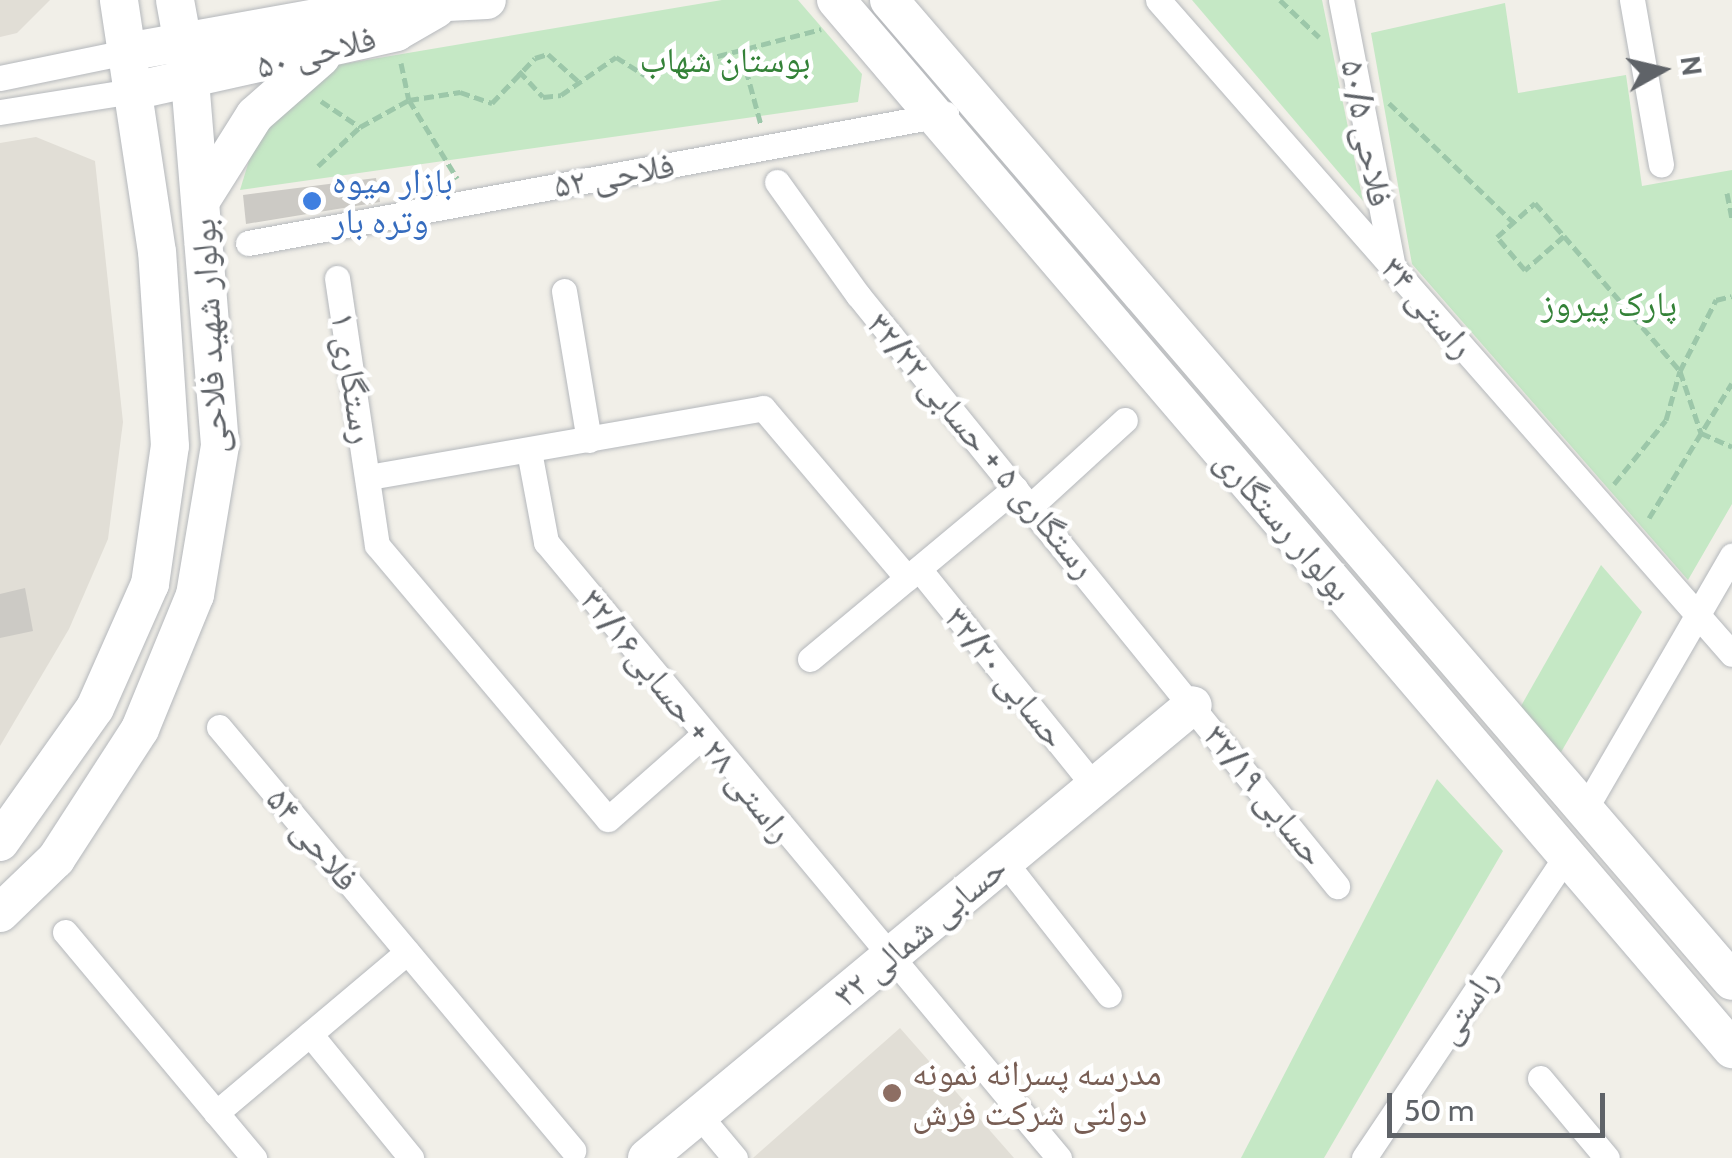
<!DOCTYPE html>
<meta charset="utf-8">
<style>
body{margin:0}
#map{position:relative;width:1732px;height:1158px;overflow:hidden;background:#f1efe8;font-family:Cabin,"Noto Naskh Arabic",sans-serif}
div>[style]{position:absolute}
.education>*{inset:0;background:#e1ded6}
.green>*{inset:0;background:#c5e8c5}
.building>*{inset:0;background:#cccac5}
.path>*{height:5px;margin-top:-2.5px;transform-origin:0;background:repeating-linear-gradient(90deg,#9cc7a9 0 10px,transparent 0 15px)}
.roads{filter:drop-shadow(0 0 2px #b5b8bc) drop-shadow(0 0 2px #b5b8bc)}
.street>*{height:25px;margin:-12.5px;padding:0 12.5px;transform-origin:12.5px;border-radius:12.5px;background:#fff}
.secondary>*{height:38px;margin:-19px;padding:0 19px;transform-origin:19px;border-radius:19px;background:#fff}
.dots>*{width:28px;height:28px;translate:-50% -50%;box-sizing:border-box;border:5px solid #fff;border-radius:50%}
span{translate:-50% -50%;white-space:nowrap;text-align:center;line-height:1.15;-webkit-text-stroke:9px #fff;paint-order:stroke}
.street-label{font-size:35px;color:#5f6368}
.park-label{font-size:35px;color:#348238}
.shop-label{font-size:35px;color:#366cbe}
.left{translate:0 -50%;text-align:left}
.education-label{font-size:35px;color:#785e54}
.north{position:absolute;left:1612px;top:20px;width:100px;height:100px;-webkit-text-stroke:8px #fff;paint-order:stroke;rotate:82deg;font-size:28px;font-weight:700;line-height:40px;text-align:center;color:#5f6368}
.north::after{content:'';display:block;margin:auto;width:35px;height:45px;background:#5f6368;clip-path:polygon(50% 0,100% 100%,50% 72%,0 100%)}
.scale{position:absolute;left:1387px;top:1093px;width:218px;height:45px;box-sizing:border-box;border:5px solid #5f6368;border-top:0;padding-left:12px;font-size:30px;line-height:35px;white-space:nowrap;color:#5f6368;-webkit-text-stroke:8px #fff;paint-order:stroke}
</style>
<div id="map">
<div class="education">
<i style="clip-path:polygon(0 0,50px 0,17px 33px,0 37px)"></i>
<i style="clip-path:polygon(36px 137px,95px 161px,123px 422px,108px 539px,69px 629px,0 746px,0 143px)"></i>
<i style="clip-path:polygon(900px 1028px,1014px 1158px,753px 1158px)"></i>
</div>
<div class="green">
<i style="clip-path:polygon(722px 0,798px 0,862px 74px,858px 102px,240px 190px,259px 128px,325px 67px)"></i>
<i style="clip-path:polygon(1192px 0,1322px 0,1363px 201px)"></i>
<i style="clip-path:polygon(1505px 3px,1518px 93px,1626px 75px,1642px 186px,1732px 170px,1732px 504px,1688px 580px,1412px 264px,1371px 33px)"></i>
<i style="clip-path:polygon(1601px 565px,1642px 612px,1549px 773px,1512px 722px)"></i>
<i style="clip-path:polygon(1437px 779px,1503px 851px,1324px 1158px,1241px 1158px)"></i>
</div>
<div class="building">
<i style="clip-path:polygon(376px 178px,380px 202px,246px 224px,243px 195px)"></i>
<i style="clip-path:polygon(25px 588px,33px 631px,0 638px,0 594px)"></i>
</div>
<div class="path">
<i style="left:1280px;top:0;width:54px;rotate:43.5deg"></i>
<i style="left:742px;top:55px;width:73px;rotate:74.8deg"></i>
<i style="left:401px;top:63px;width:38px;rotate:78deg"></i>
<i style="left:409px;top:100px;width:92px;rotate:58.4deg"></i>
<i style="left:519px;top:71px;width:35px;rotate:47deg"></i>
<i style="left:543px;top:97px;width:18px;rotate:-6deg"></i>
<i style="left:561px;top:95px;width:67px;rotate:-34.6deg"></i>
<i style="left:616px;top:57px;width:34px;rotate:32deg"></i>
<i style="left:645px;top:75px;width:182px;rotate:-14.6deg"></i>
<i style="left:321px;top:101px;width:47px;rotate:33.7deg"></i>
<i style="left:1389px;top:103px;width:172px;rotate:43.8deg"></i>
<i style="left:318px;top:166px;width:57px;rotate:-42.9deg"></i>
<i style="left:360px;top:127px;width:56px;rotate:-28.9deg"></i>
<i style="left:409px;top:100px;width:52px;rotate:-8.9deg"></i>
<i style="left:460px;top:92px;width:34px;rotate:19deg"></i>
<i style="left:492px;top:103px;width:62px;rotate:-46.3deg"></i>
<i style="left:535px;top:58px;width:14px;rotate:-17deg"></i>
<i style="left:548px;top:54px;width:40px;rotate:42deg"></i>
<i style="left:1727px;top:193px;width:26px;rotate:79deg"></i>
<i style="left:1564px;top:236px;width:52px;rotate:138.9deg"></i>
<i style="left:1525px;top:270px;width:43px;rotate:-130.3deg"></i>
<i style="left:1497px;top:237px;width:51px;rotate:-41.8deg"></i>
<i style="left:1535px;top:203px;width:44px;rotate:48.7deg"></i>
<i style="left:1564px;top:236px;width:178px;rotate:49.3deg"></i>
<i style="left:1680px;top:371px;width:65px;rotate:71.3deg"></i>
<i style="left:1701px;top:433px;width:34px;rotate:24deg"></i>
<i style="left:1614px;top:484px;width:82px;rotate:-50.9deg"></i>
<i style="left:1666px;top:420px;width:51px;rotate:-74.1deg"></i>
<i style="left:1680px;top:371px;width:80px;rotate:-63.1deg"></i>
<i style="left:1716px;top:300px;width:16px;rotate:-14deg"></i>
<i style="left:1649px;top:518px;width:158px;rotate:-58.4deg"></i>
</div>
<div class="roads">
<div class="street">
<i style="left:1158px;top:0;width:870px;rotate:48.73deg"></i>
<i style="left:1341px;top:0;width:272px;rotate:79deg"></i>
<i style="left:1632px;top:0;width:167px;rotate:80deg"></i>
<i style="left:0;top:78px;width:130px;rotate:-11.6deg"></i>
<i style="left:0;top:112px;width:135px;rotate:-9deg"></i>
<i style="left:777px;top:182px;width:139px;rotate:54.4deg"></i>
<i style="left:858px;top:295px;width:761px;rotate:50.98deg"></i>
<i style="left:248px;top:243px;width:710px;rotate:-10.47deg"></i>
<i style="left:337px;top:278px;width:270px;rotate:81.5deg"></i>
<i style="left:377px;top:545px;width:358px;rotate:49.9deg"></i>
<i style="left:608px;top:819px;width:125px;rotate:-41.4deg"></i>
<i style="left:564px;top:291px;width:151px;rotate:80.5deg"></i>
<i style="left:529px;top:451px;width:93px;rotate:79.4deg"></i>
<i style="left:546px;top:542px;width:802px;rotate:50.21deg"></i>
<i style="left:369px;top:477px;width:400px;rotate:-9.9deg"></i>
<i style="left:763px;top:408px;width:223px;rotate:49.7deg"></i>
<i style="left:1034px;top:503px;width:123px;rotate:-42.4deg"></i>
<i style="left:919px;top:569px;width:279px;rotate:51.1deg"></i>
<i style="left:810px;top:659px;width:267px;rotate:-39.8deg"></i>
<i style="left:219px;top:727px;width:552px;rotate:50.07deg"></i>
<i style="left:1585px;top:809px;width:293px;rotate:-59.9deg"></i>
<i style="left:1004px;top:861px;width:170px;rotate:51.9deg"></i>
<i style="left:65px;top:932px;width:295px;rotate:50.1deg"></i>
<i style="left:310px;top:1034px;width:160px;rotate:50.8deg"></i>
<i style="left:1540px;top:1078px;width:104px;rotate:50.1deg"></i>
<i style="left:216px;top:1113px;width:250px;rotate:-40.1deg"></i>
<i style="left:699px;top:1115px;width:56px;rotate:50.1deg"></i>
<i style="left:1364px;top:1158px;width:365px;rotate:-56.2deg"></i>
</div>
<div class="secondary">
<i style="left:836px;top:0;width:1380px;rotate:49.5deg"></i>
<i style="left:889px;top:0;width:1293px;rotate:49.33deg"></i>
<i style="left:127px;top:52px;width:266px;rotate:-10.2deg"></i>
<i style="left:389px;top:5px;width:98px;rotate:-2.9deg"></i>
<i style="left:133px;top:91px;width:270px;rotate:-12.6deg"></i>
<i style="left:396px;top:32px;width:46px;rotate:-29.9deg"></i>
<i style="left:202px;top:199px;width:99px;rotate:-57.8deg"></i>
<i style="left:255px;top:115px;width:88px;rotate:-41.3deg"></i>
<i style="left:0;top:842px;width:164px;rotate:-54.7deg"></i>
<i style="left:95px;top:708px;width:136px;rotate:-66.1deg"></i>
<i style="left:150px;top:584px;width:139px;rotate:-81.8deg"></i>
<i style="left:170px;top:446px;width:194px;rotate:-93.8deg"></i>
<i style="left:157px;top:252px;width:255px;rotate:-98.6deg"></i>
<i style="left:0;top:913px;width:78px;rotate:-44deg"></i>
<i style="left:56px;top:859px;width:155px;rotate:-57.1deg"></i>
<i style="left:140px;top:729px;width:145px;rotate:-67.7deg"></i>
<i style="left:195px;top:595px;width:152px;rotate:-80.5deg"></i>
<i style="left:220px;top:445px;width:364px;rotate:-94.7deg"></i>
<i style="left:190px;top:82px;width:83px;rotate:-100.4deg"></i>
<i style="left:647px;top:1158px;width:709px;rotate:-39.68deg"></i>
</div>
</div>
<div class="dots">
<i style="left:312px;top:201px;background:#3f7fe0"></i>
<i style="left:892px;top:1093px;background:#8d6e63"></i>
</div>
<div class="street-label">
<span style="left:316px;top:52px;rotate:-14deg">فلاحی ۵۰</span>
<span style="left:1367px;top:133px;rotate:79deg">فلاحی ۵۰/۵</span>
<span style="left:614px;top:175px;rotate:-10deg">فلاحی ۵۲</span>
<span style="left:1428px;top:307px;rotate:49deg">راستی ۳۴</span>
<span style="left:209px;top:336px;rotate:-93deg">بولوار شهید فلاحی</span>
<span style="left:353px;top:378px;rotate:81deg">رستگاری ۱</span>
<span style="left:982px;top:445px;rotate:50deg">رستگاری ۵ + حسابی ۳۲/۲۲</span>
<span style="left:1284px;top:525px;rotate:49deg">بولوار رستگاری</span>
<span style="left:1006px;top:677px;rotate:51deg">حسابی ۳۲/۲۰</span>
<span style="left:687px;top:715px;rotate:51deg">راستی ۲۸ + حسابی۳۲/۱۶</span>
<span style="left:1265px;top:795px;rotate:51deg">حسابی ۳۲/۱۹</span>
<span style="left:313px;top:839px;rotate:50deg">فلاحی ۵۴</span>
<span style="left:920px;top:931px;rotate:-40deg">حسابی شمالی ۳۲</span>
<span style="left:1466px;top:1006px;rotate:-56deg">راستی</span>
</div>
<div class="park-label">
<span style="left:725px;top:60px">بوستان شهاب</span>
<span style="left:1609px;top:304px">پارک پیروز</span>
</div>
<div class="shop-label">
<span class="left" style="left:332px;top:201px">بازار میوه<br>وتره بار</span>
</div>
<div class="education-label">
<span class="left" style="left:912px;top:1093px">مدرسه پسرانه نمونه<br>دولتی شرکت فرش</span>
</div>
<div class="north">N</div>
<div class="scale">50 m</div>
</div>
